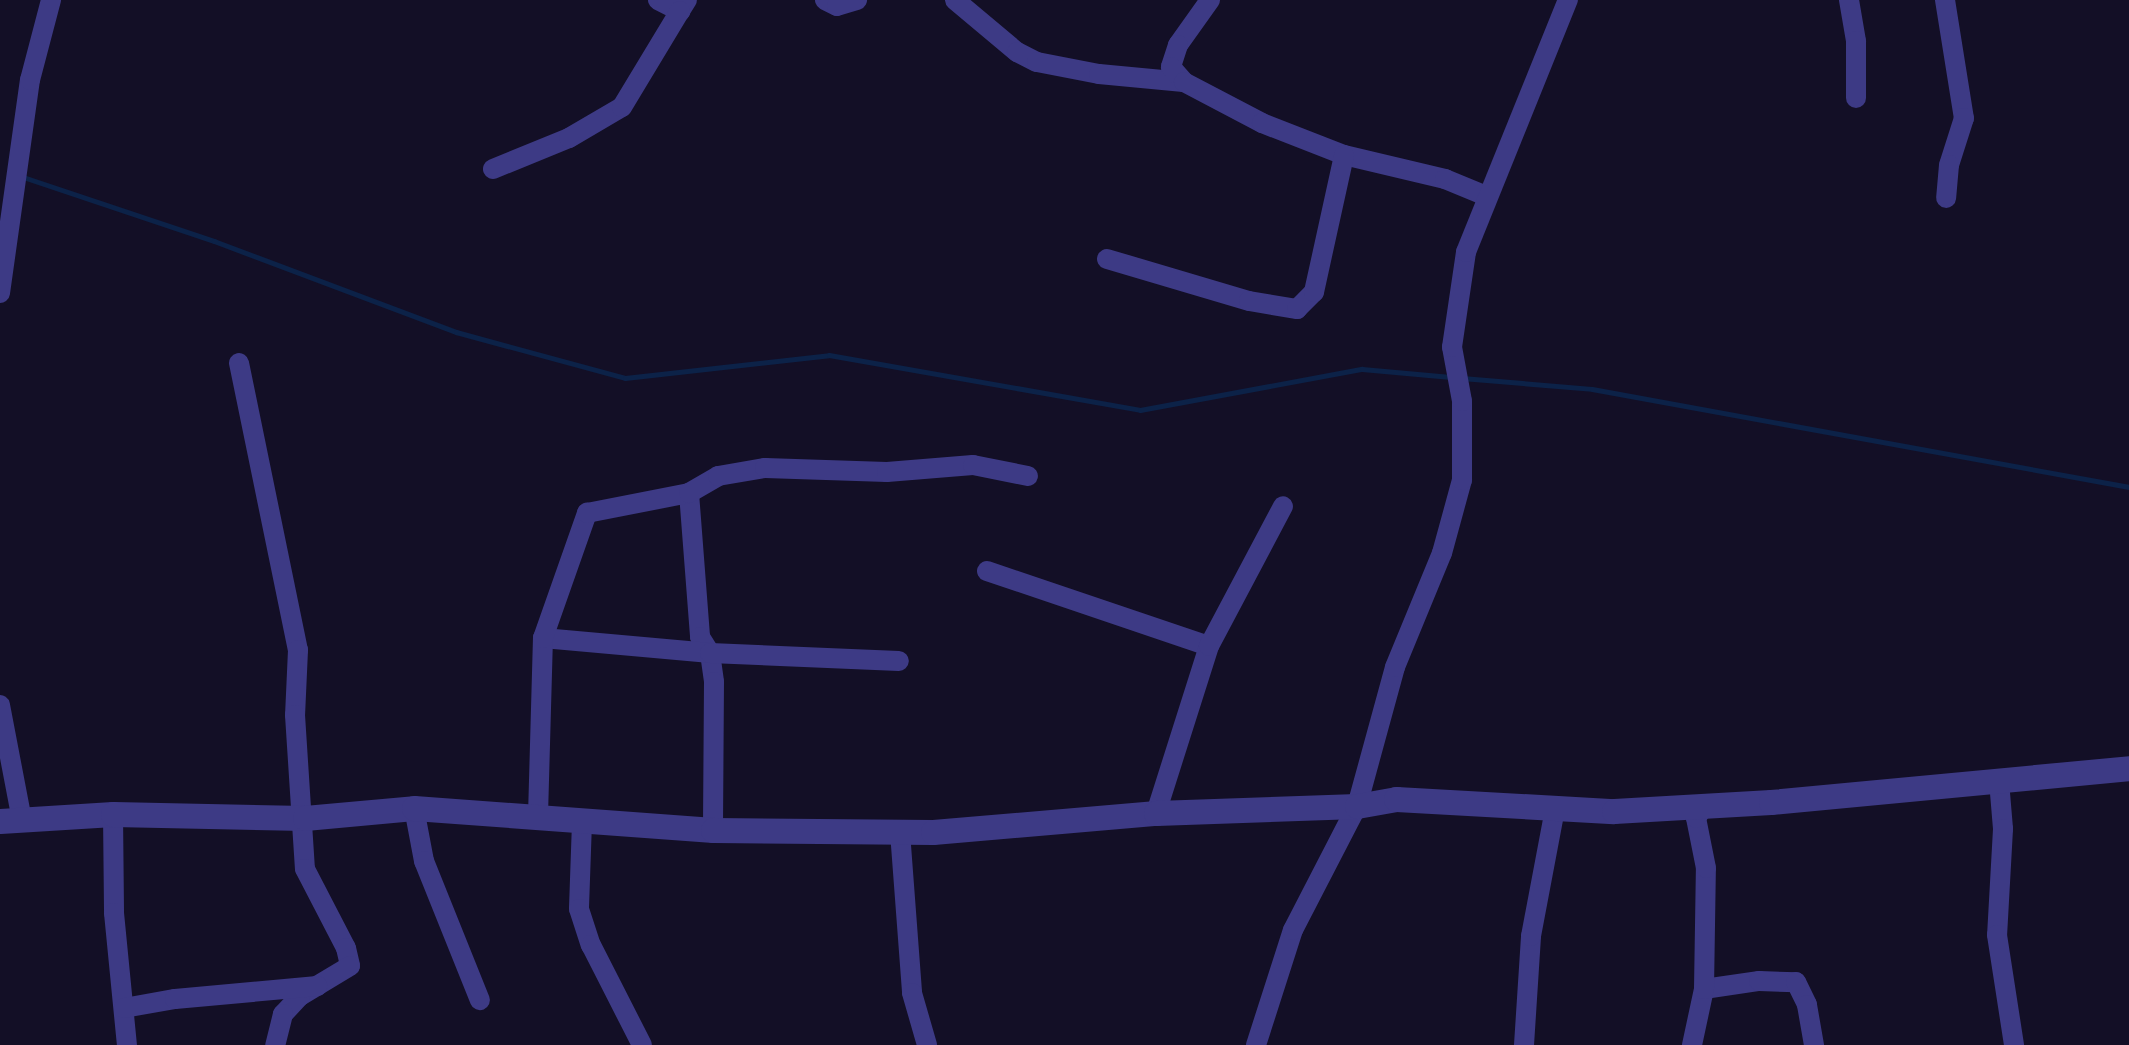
<!DOCTYPE html>
<style>
body{margin:0}
#map{position:relative;width:2129px;height:1045px;overflow:hidden;background:#130f26;font-family:Mulish,sans-serif}
div>[style]{position:absolute}
.stream>*{height:5px;margin:-2.5px;padding:0 2.5px;transform-origin:2.5px;border-radius:2.5px;background:#0c2248}
.minor>*{height:20px;margin:-10px;padding:0 10px;transform-origin:10px;border-radius:10px;background:#3d3a85}
.tertiary>*{height:25px;margin:-12.5px;padding:0 12.5px;transform-origin:12.5px;border-radius:12.5px;background:#3d3a85}
span{translate:-50% -50%;white-space:nowrap;text-align:center;line-height:1.15;-webkit-text-stroke:9px #130f26;paint-order:stroke}
</style>
<div id="map">
<div class="stream">
<i style="left:20px;top:176px;width:205px;rotate:18.5deg"></i>
<i style="left:214px;top:241px;width:259px;rotate:20.6deg"></i>
<i style="left:456px;top:332px;width:175px;rotate:15.2deg"></i>
<i style="left:625px;top:378px;width:205px;rotate:-6.4deg"></i>
<i style="left:829px;top:355px;width:316px;rotate:10deg"></i>
<i style="left:1140px;top:410px;width:226px;rotate:-10.5deg"></i>
<i style="left:1362px;top:369px;width:89px;rotate:5.1deg"></i>
<i style="left:1462px;top:378px;width:130px;rotate:4.8deg"></i>
<i style="left:1592px;top:389px;width:546px;rotate:10.34deg"></i>
</div>
<div class="minor">
<i style="left:658px;top:0;width:25px;rotate:27deg"></i>
<i style="left:680px;top:11px;width:13px;rotate:-58deg"></i>
<i style="left:825px;top:0;width:13px;rotate:27deg"></i>
<i style="left:837px;top:6px;width:21px;rotate:-17deg"></i>
<i style="left:955px;top:0;width:81px;rotate:40deg"></i>
<i style="left:1017px;top:52px;width:22px;rotate:27deg"></i>
<i style="left:1037px;top:62px;width:63px;rotate:11deg"></i>
<i style="left:1099px;top:74px;width:85px;rotate:5.4deg"></i>
<i style="left:1210px;top:0;width:55px;rotate:125.4deg"></i>
<i style="left:1178px;top:45px;width:23px;rotate:108deg"></i>
<i style="left:1171px;top:67px;width:20px;rotate:49deg"></i>
<i style="left:1184px;top:82px;width:88px;rotate:27.7deg"></i>
<i style="left:1262px;top:123px;width:88px;rotate:21.3deg"></i>
<i style="left:1344px;top:155px;width:104px;rotate:13.4deg"></i>
<i style="left:1445px;top:179px;width:44px;rotate:22.5deg"></i>
<i style="left:1849px;top:0;width:42px;rotate:80.3deg"></i>
<i style="left:1856px;top:41px;width:57px;rotate:90deg"></i>
<i style="left:1945px;top:0;width:120px;rotate:80.9deg"></i>
<i style="left:1964px;top:118px;width:49px;rotate:107.7deg"></i>
<i style="left:1949px;top:165px;width:33px;rotate:95deg"></i>
<i style="left:493px;top:169px;width:82px;rotate:-22.2deg"></i>
<i style="left:569px;top:138px;width:61px;rotate:-30.3deg"></i>
<i style="left:622px;top:107px;width:112px;rotate:-58.9deg"></i>
<i style="left:1107px;top:259px;width:148px;rotate:16.5deg"></i>
<i style="left:1249px;top:301px;width:49px;rotate:9.5deg"></i>
<i style="left:1297px;top:309px;width:24px;rotate:-45deg"></i>
<i style="left:1314px;top:292px;width:140px;rotate:-77.6deg"></i>
<i style="left:0;top:293px;width:215px;rotate:-82deg"></i>
<i style="left:30px;top:80px;width:83px;rotate:-75.3deg"></i>
<i style="left:239px;top:363px;width:293px;rotate:78.4deg"></i>
<i style="left:298px;top:650px;width:65px;rotate:92.6deg"></i>
<i style="left:295px;top:715px;width:154px;rotate:86.3deg"></i>
<i style="left:305px;top:869px;width:89px;rotate:62.6deg"></i>
<i style="left:346px;top:948px;width:18px;rotate:77deg"></i>
<i style="left:350px;top:966px;width:58px;rotate:149deg"></i>
<i style="left:300px;top:996px;width:25px;rotate:133deg"></i>
<i style="left:283px;top:1014px;width:32px;rotate:104deg"></i>
<i style="left:689px;top:493px;width:144px;rotate:85.6deg"></i>
<i style="left:700px;top:637px;width:19px;rotate:58deg"></i>
<i style="left:710px;top:653px;width:29px;rotate:82deg"></i>
<i style="left:714px;top:682px;width:148px;rotate:90.4deg"></i>
<i style="left:987px;top:571px;width:234px;rotate:18.7deg"></i>
<i style="left:543px;top:638px;width:168px;rotate:5.1deg"></i>
<i style="left:710px;top:653px;width:189px;rotate:2.4deg"></i>
<i style="left:0;top:705px;width:117px;rotate:79.2deg"></i>
<i style="left:1999px;top:781px;width:48px;rotate:85.2deg"></i>
<i style="left:2003px;top:829px;width:106px;rotate:93.2deg"></i>
<i style="left:1997px;top:935px;width:111px;rotate:81.2deg"></i>
<i style="left:414px;top:808px;width:54px;rotate:79.3deg"></i>
<i style="left:424px;top:861px;width:150px;rotate:68.1deg"></i>
<i style="left:1156px;top:813px;width:175px;rotate:-72.4deg"></i>
<i style="left:1209px;top:646px;width:158px;rotate:-62.1deg"></i>
<i style="left:113px;top:814px;width:99px;rotate:89.4deg"></i>
<i style="left:114px;top:913px;width:133px;rotate:84.4deg"></i>
<i style="left:538px;top:816px;width:178px;rotate:-88.4deg"></i>
<i style="left:543px;top:638px;width:133px;rotate:-70.6deg"></i>
<i style="left:587px;top:513px;width:104px;rotate:-11.1deg"></i>
<i style="left:689px;top:493px;width:34px;rotate:-30deg"></i>
<i style="left:718px;top:476px;width:48px;rotate:-9.7deg"></i>
<i style="left:765px;top:468px;width:122px;rotate:1.9deg"></i>
<i style="left:887px;top:472px;width:86px;rotate:-4.7deg"></i>
<i style="left:973px;top:465px;width:56px;rotate:11.3deg"></i>
<i style="left:582px;top:822px;width:87px;rotate:92deg"></i>
<i style="left:579px;top:909px;width:38px;rotate:72deg"></i>
<i style="left:591px;top:945px;width:112px;rotate:63deg"></i>
<i style="left:900px;top:832px;width:161px;rotate:85.7deg"></i>
<i style="left:912px;top:993px;width:54px;rotate:73.9deg"></i>
<i style="left:1704px;top:989px;width:56px;rotate:-8.3deg"></i>
<i style="left:1759px;top:981px;width:37px;rotate:2deg"></i>
<i style="left:1796px;top:982px;width:25px;rotate:64deg"></i>
<i style="left:1807px;top:1005px;width:41px;rotate:80.1deg"></i>
<i style="left:124px;top:1008px;width:52px;rotate:-10deg"></i>
<i style="left:175px;top:999px;width:143px;rotate:-5.2deg"></i>
<i style="left:1256px;top:1045px;width:121px;rotate:-72.2deg"></i>
<i style="left:1293px;top:930px;width:140px;rotate:-62.7deg"></i>
<i style="left:1357px;top:806px;width:144px;rotate:-74.7deg"></i>
<i style="left:1395px;top:667px;width:123px;rotate:-67.6deg"></i>
<i style="left:1442px;top:553px;width:76px;rotate:-74.7deg"></i>
<i style="left:1462px;top:480px;width:79px;rotate:-90deg"></i>
<i style="left:1462px;top:401px;width:55px;rotate:-100.5deg"></i>
<i style="left:1452px;top:347px;width:96px;rotate:-81.6deg"></i>
<i style="left:1466px;top:252px;width:272px;rotate:-68deg"></i>
<i style="left:1524px;top:1045px;width:109px;rotate:-86.3deg"></i>
<i style="left:1531px;top:936px;width:129px;rotate:-79.3deg"></i>
<i style="left:1692px;top:1045px;width:57px;rotate:-77.9deg"></i>
<i style="left:1704px;top:989px;width:121px;rotate:-89.1deg"></i>
<i style="left:1706px;top:868px;width:51px;rotate:-101.3deg"></i>
<i style="left:1696px;top:818px;width:14px;rotate:-56deg"></i>
</div>
<div class="tertiary">
<i style="left:0;top:821px;width:113px;rotate:-3.5deg"></i>
<i style="left:113px;top:814px;width:192px;rotate:1.2deg"></i>
<i style="left:305px;top:818px;width:109px;rotate:-5.2deg"></i>
<i style="left:414px;top:808px;width:300px;rotate:4.2deg"></i>
<i style="left:713px;top:830px;width:220px;rotate:0.5deg"></i>
<i style="left:933px;top:832px;width:224px;rotate:-4.9deg"></i>
<i style="left:1156px;top:813px;width:201px;rotate:-2deg"></i>
<i style="left:1357px;top:806px;width:40px;rotate:-10deg"></i>
<i style="left:1396px;top:799px;width:218px;rotate:3.2deg"></i>
<i style="left:1614px;top:811px;width:157px;rotate:-3.3deg"></i>
<i style="left:1771px;top:802px;width:360px;rotate:-5.4deg"></i>
</div>
</div>
